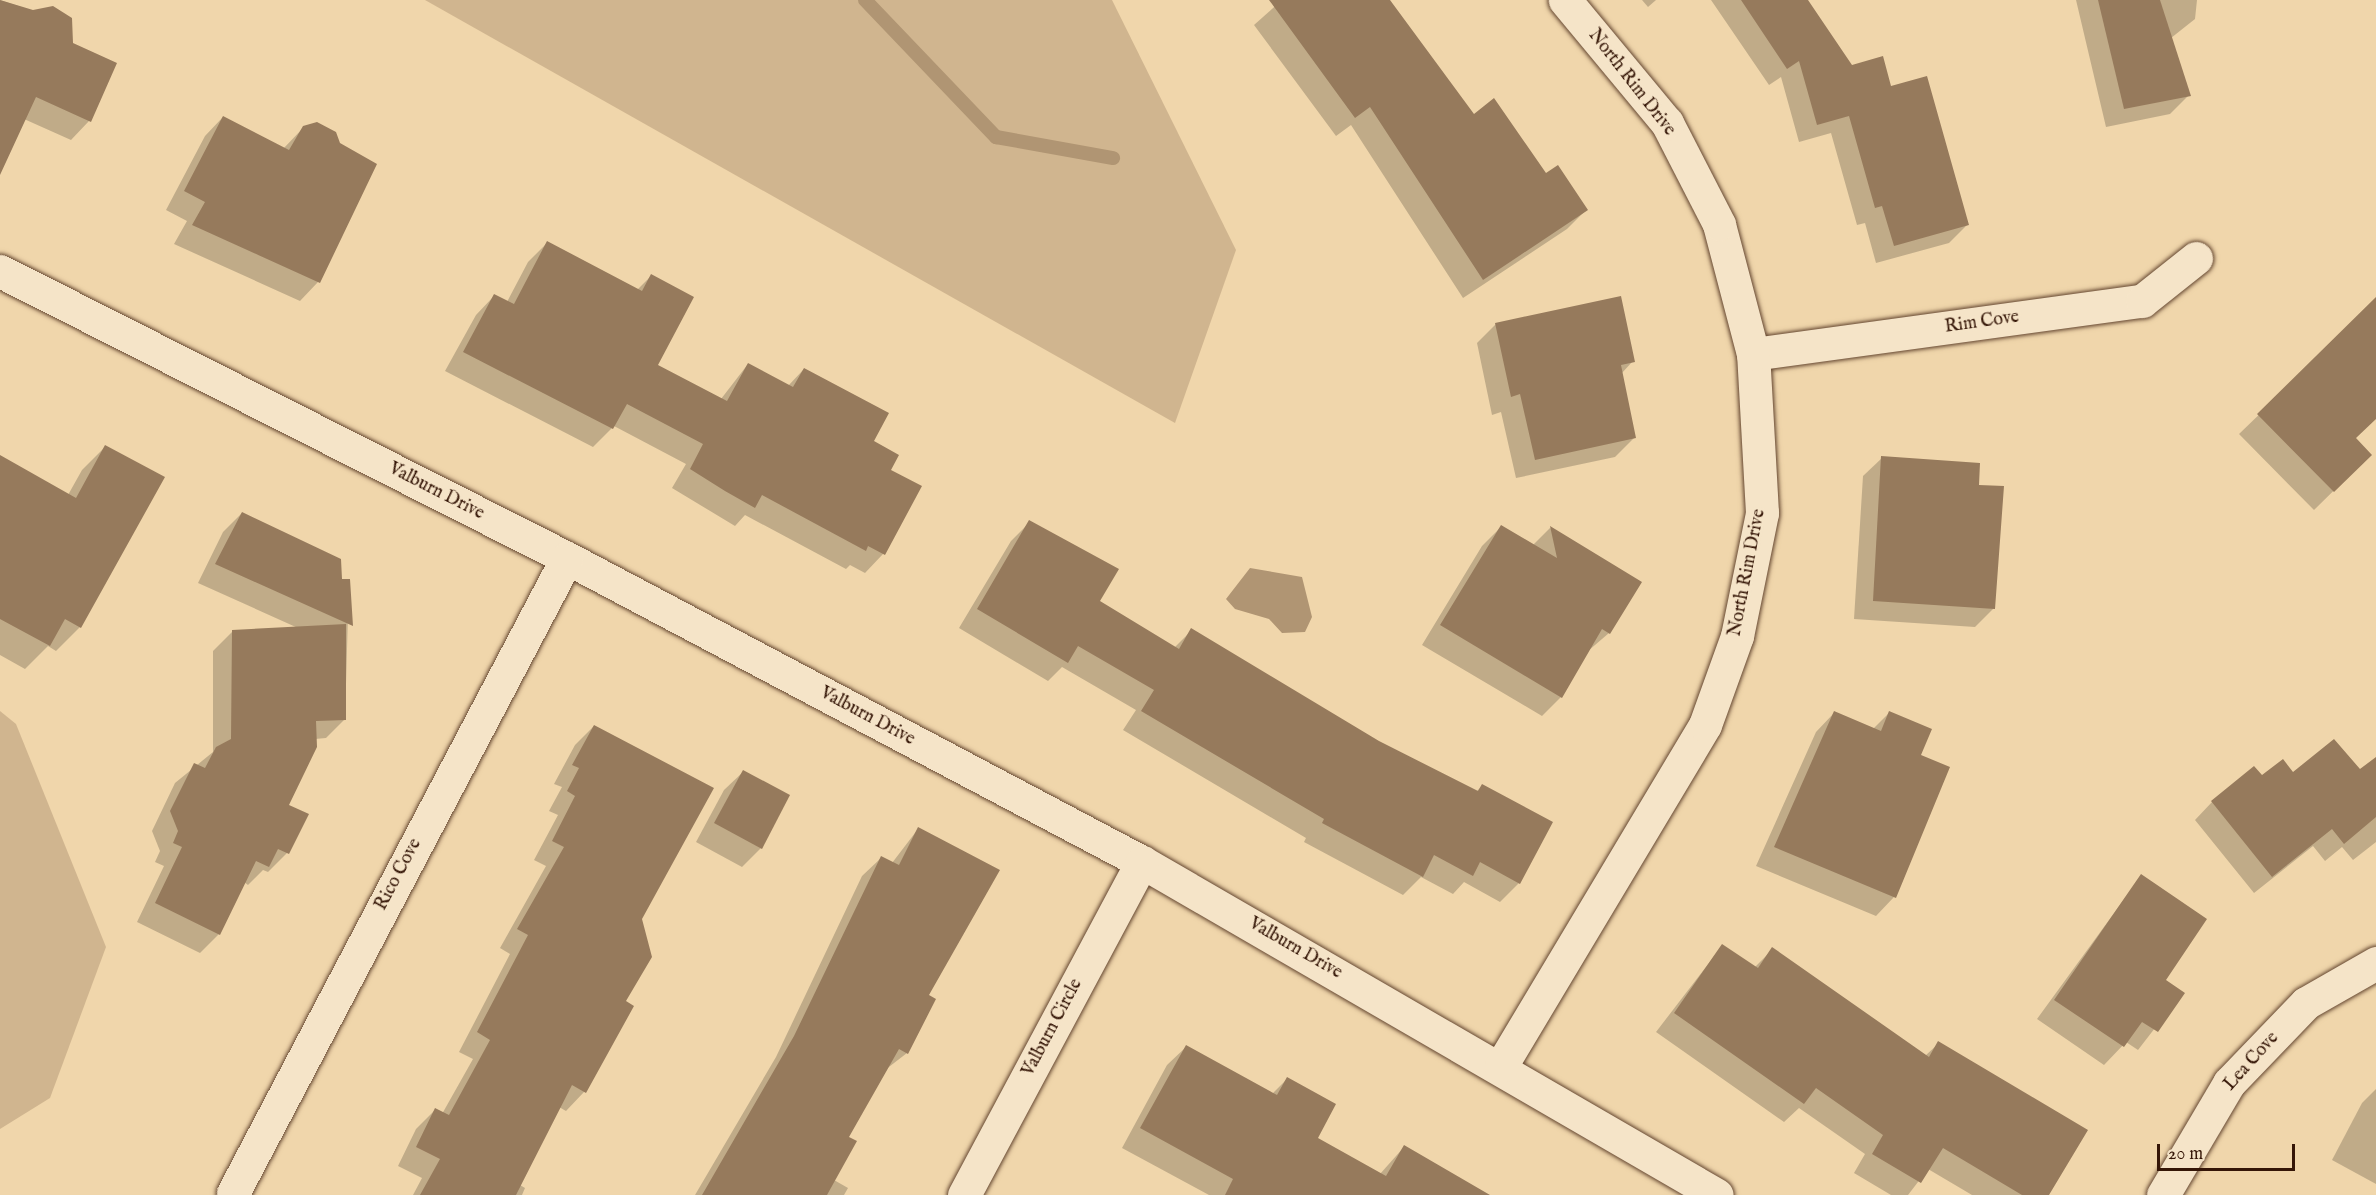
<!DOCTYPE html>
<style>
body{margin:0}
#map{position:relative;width:2376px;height:1195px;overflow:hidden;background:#f0d6ab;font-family:"IM FELL English",serif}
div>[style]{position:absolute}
.green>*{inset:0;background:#d0b58f}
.water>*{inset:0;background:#b09573}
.shadow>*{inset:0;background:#0003}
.stream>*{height:14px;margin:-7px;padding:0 7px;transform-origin:7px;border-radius:7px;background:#b09573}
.building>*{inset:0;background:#967a5c}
.roads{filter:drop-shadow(0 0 2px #644630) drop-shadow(0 0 2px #644630)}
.minor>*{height:33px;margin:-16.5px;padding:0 16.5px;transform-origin:16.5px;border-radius:16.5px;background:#f5e4c8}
span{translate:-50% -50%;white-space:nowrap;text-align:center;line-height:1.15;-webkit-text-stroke:4.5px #f5e4c8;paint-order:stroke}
.street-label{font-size:18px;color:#351607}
.scale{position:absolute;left:2157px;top:1144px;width:138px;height:27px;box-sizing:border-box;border:3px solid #351607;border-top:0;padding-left:8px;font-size:18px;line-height:21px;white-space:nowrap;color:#351607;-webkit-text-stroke:4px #f5e4c8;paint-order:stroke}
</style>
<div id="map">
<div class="green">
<i style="clip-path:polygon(425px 0,1112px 0,1236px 250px,1175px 423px)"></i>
<i style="clip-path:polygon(0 711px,16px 724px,106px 947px,50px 1098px,0 1129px)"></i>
</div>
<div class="water">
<i style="clip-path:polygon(1250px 568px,1302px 577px,1312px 617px,1305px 632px,1282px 633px,1269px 619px,1235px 609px,1226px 599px)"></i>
</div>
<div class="shadow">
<i style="clip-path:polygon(0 0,33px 11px,71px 44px,89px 121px,71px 140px,24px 119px,0 152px)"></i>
<i style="clip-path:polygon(1282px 0,1388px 0,1474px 116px,1586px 210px,1567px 229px,1463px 298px,1351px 125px,1336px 136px,1254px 25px)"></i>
<i style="clip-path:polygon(1642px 0,1656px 0,1648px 7px)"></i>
<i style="clip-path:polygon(1711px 0,1807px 0,1852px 67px,1890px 88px,1967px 225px,1949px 243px,1876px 263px,1865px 223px,1857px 225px,1831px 133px,1799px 142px,1781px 77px,1769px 85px)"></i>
<i style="clip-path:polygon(2076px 0,2197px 0,2195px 19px,2171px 38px,2189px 95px,2170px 114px,2106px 127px)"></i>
<i style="clip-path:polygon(223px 117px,283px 149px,304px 127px,375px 164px,318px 282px,300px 301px,174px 244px,187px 221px,166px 210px,205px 136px)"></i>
<i style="clip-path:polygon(547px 243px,637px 290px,651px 276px,656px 366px,721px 399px,748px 364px,788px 386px,804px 369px,872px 441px,889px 470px,920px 487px,883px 554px,865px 573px,850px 565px,846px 569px,745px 515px,735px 526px,672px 488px,686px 464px,614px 426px,593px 447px,445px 371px,476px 315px,494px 296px,507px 302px,528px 262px)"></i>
<i style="clip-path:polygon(2376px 302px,2376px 417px,2354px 439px,2370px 455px,2314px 510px,2239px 434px)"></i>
<i style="clip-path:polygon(1496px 324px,1633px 361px,1621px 374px,1634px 438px,1615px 457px,1516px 478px,1501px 412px,1492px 415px,1477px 343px)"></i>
<i style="clip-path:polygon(106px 446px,80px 627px,56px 651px,48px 646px,25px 669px,0 655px,0 456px,68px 495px,82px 470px)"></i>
<i style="clip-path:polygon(1882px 458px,1994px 608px,1975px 627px,1854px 619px,1863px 476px)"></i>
<i style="clip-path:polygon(242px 513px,341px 581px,349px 580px,345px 719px,326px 738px,315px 739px,287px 805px,307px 815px,287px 853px,268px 872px,263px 870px,248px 885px,244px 882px,219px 934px,200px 953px,137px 922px,164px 866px,155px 862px,160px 851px,152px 831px,175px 783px,213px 752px,213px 651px,232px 632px,298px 628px,198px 583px,223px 532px)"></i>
<i style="clip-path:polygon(1030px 522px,1098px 602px,1174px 648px,1192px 630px,1379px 743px,1476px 792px,1482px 786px,1519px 883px,1500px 902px,1464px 882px,1453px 894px,1421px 877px,1403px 895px,1304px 842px,1306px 838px,1123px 730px,1136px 710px,1062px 667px,1048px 681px,959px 628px,1011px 541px)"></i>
<i style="clip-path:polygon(1501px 527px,1533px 545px,1550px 528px,1640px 582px,1609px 633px,1588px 651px,1561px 697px,1542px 716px,1422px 645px,1482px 546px)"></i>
<i style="clip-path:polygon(1834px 713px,1873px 729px,1889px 713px,1919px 756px,1894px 897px,1876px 916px,1756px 866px,1816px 732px)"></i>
<i style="clip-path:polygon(594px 726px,624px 1002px,584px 1092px,566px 1111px,559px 1107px,520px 1185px,525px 1188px,522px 1195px,413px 1195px,422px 1178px,398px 1166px,416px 1129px,435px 1110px,442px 1114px,473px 1059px,459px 1052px,510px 954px,500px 948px,546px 866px,534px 860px,558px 815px,549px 811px,562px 787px,554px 784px,575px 745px)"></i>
<i style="clip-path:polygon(2359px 771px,2376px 779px,2376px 842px,2353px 860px,2342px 847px,2325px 861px,2313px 846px,2254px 893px,2195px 820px,2212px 802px,2261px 777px)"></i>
<i style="clip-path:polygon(743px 772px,761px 848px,742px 867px,696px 842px,724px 790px)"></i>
<i style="clip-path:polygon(918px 829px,927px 996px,907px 1053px,885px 1070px,847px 1138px,834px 1180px,848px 1188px,844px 1195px,695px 1195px,776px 1057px,862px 876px,881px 858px,892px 863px)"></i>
<i style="clip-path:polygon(2141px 876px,2164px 981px,2182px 993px,2138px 1050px,2126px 1042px,2104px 1065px,2037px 1019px)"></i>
<i style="clip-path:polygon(1722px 946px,1754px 968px,1773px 949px,1925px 1056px,1939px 1043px,2048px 1195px,1972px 1195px,1928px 1169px,1908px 1195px,1891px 1195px,1854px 1173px,1865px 1154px,1799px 1108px,1784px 1122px,1656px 1032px)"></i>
<i style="clip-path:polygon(1186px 1047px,1272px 1094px,1287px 1079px,1316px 1138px,1380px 1174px,1404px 1147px,1466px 1195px,1209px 1195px,1122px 1148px,1167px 1065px)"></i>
<i style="clip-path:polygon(2376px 1089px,2376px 1184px,2332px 1160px,2362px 1103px)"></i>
</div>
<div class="stream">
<i style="left:865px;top:0;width:190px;rotate:46.3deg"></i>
<i style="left:996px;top:137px;width:119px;rotate:10.2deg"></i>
</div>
<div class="building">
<i style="clip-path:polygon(0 0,33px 10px,53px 6px,72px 18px,73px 43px,117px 63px,91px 122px,36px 97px,0 175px)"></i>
<i style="clip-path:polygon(1269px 0,1390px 0,1474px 114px,1494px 98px,1546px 173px,1558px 165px,1588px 210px,1483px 280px,1370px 107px,1355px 118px)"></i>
<i style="clip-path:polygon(1741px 0,1808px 0,1852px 65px,1883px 56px,1891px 86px,1927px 76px,1969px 225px,1894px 246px,1882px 206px,1875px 208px,1849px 116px,1817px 125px,1799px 61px,1787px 69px)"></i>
<i style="clip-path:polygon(2098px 0,2160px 0,2191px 96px,2124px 109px)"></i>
<i style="clip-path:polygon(223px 116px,289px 150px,303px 126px,317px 122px,336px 132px,340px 143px,377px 164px,320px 283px,192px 225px,205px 202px,184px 191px)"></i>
<i style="clip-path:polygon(547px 241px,642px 291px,651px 274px,694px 297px,658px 365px,727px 401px,748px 363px,793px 387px,804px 368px,889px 413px,874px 441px,899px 455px,891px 470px,922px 486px,885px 555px,868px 546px,866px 551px,762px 495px,755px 508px,725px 491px,690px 469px,703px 444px,627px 404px,613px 429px,463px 352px,494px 294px,514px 304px)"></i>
<i style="clip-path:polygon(1621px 296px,1635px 362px,1621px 365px,1636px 438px,1535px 460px,1520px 394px,1511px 397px,1495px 323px)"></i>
<i style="clip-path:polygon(2376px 297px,2376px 419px,2356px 438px,2372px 455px,2334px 492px,2257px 414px)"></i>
<i style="clip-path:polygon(105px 445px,165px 477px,81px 628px,65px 619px,50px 646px,0 619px,0 455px,76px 498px)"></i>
<i style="clip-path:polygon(1881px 456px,1980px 463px,1979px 485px,2004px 486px,1995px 609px,1873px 601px)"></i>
<i style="clip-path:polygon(242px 512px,341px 559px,342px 579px,350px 579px,353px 626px,215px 564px)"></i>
<i style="clip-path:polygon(1029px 520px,1119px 569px,1100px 601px,1179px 649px,1191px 628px,1379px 741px,1478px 791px,1482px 784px,1553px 822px,1520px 884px,1480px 862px,1473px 876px,1434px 855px,1423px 877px,1322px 823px,1324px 819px,1141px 711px,1154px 690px,1078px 646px,1068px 663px,977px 609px)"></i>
<i style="clip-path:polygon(1501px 525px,1557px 558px,1550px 526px,1642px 582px,1610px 634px,1602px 629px,1562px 698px,1440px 625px)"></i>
<i style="clip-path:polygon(346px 624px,346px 720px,316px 721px,317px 747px,289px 805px,309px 814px,289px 854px,278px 849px,269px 867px,256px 861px,220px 935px,155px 903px,182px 847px,173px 843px,178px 831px,170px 811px,194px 763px,205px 768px,216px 747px,231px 739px,232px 630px)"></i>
<i style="clip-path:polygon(1834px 711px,1881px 731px,1889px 711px,1932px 729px,1921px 755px,1950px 767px,1896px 898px,1774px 847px)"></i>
<i style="clip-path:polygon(594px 725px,714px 788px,642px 919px,652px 957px,626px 1001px,634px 1006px,586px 1093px,572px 1085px,516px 1195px,420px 1195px,440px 1159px,416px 1147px,435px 1108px,449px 1115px,490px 1040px,477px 1032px,528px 935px,517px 929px,564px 847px,552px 841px,575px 796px,567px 791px,579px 768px,572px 765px)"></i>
<i style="clip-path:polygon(2334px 739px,2360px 769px,2376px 757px,2376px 817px,2344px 844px,2332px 829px,2272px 877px,2211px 801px,2254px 766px,2262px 775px,2283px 759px,2293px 772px)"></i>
<i style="clip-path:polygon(743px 770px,790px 795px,762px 849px,714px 823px)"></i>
<i style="clip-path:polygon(918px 827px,1000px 870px,929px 995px,936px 999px,908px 1054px,899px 1049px,849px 1137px,857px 1141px,827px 1195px,702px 1195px,794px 1036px,881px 856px,899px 865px)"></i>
<i style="clip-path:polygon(2141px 874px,2207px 919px,2166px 980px,2185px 993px,2158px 1032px,2142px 1022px,2124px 1047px,2054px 1000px)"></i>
<i style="clip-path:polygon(1722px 944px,1758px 968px,1772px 947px,1929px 1057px,1938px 1041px,2088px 1130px,2049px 1195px,2022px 1195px,1943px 1148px,1921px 1183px,1872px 1154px,1883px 1135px,1816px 1088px,1804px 1104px,1674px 1013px)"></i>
<i style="clip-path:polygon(1186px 1045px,1277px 1095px,1287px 1077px,1336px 1104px,1318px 1138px,1386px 1176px,1404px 1145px,1490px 1195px,1225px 1195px,1233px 1179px,1140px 1128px)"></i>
</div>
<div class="roads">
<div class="minor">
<i style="left:0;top:271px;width:635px;rotate:26.85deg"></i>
<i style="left:567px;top:558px;width:650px;rotate:27.87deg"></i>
<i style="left:1142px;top:862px;width:664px;rotate:30.08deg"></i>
<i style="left:1753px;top:354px;width:393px;rotate:-7.8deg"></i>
<i style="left:2142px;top:301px;width:69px;rotate:-38.5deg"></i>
<i style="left:1501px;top:1066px;width:397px;rotate:-59.1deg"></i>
<i style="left:1705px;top:725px;width:95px;rotate:-70.2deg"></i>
<i style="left:1737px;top:636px;width:126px;rotate:-78.5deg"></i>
<i style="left:1762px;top:513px;width:159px;rotate:-93.2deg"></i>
<i style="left:1753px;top:354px;width:134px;rotate:-104.7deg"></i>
<i style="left:1719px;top:224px;width:114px;rotate:-117.2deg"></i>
<i style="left:1667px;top:123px;width:160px;rotate:-129.7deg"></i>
<i style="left:233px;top:1193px;width:717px;rotate:-62.26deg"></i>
<i style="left:964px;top:1195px;width:378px;rotate:-61.9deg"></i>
<i style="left:2163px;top:1195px;width:130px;rotate:-59.5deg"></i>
<i style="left:2229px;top:1083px;width:111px;rotate:-46.1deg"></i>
<i style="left:2306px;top:1003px;width:81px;rotate:-29.7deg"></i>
</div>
</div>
<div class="street-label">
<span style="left:1631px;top:83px;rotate:52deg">North Rim Drive</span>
<span style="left:1982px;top:323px;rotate:-8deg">Rim Cove</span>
<span style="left:436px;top:492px;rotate:27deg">Valburn Drive</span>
<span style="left:1748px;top:573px;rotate:-79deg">North Rim Drive</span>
<span style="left:867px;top:717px;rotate:28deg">Valburn Drive</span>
<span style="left:399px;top:875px;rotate:-62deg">Rico Cove</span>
<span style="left:1295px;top:949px;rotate:30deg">Valburn Drive</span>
<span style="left:1053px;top:1028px;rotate:-62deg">Valburn Circle</span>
<span style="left:2252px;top:1062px;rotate:-48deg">Lea Cove</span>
</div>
<div class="scale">20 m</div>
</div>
